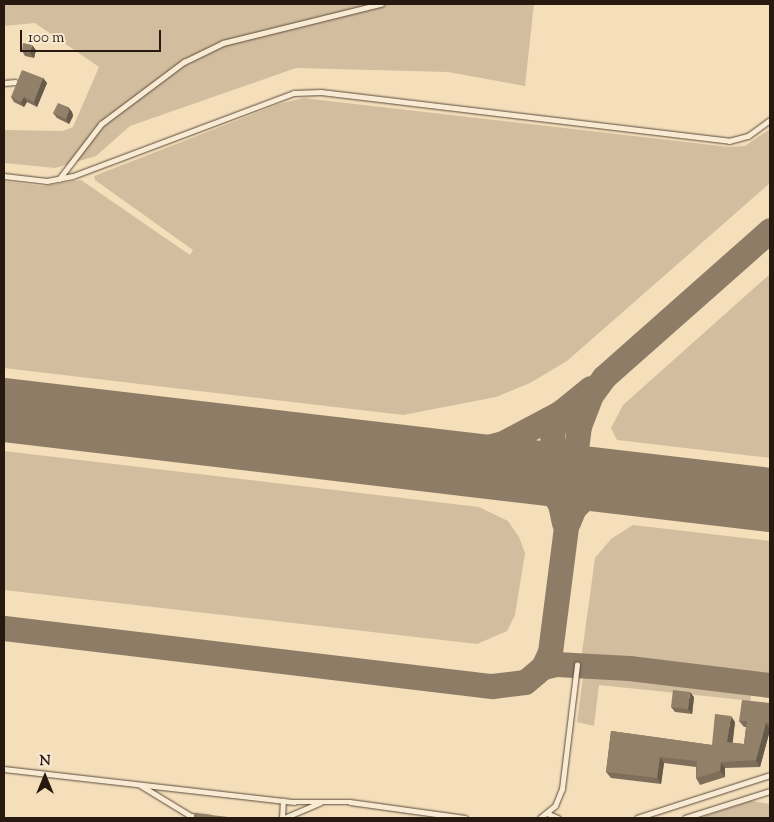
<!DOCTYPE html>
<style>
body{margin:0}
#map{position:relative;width:774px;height:822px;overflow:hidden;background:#f5dfbb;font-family:"Sorts Mill Goudy",serif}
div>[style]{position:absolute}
.green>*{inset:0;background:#d2bd9e}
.taxiway>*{height:25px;margin:-12.5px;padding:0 12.5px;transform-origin:12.5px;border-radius:12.5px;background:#8e7c66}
.runway>*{height:64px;margin:-32px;padding:0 32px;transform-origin:32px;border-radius:32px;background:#8e7c66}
.roads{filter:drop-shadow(0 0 1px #5a4a3b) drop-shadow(0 0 1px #5a4a3b)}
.service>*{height:4.5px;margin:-2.25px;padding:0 2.25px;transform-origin:2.25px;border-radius:2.25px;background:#f8ead3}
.wall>*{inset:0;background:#7e6e5a}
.shaded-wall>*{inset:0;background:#665a4a}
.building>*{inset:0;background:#928069}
span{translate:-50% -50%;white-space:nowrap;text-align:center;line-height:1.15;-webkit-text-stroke:5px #f8ead3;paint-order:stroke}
.frame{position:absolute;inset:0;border:5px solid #271910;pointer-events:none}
.north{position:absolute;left:20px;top:752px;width:50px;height:50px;-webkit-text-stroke:4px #f8ead3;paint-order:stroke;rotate:0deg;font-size:14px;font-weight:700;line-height:20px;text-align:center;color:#271910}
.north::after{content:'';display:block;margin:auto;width:18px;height:22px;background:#271910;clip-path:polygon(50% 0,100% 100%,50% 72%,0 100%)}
.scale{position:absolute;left:20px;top:30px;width:141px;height:22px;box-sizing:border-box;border:2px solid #271910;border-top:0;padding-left:6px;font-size:15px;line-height:18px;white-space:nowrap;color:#271910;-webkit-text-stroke:4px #f8ead3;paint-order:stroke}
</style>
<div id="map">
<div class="green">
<i style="clip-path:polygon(4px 4px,534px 4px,525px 86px,448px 72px,296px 68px,130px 126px,96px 156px,55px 168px,4px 163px,4px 130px,63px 131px,73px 127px,99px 67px,35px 23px,4px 26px)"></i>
<i style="clip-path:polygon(303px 98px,729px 147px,745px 146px,770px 129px,770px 183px,567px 361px,530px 383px,496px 397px,403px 415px,4px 368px,4px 181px,43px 186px,81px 180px,190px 255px,193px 250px,95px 180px,94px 176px,279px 104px)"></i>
<i style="clip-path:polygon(770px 274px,770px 458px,617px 440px,611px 428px,623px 405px)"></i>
<i style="clip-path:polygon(4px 451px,479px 507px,508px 521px,519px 537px,525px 553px,515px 615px,507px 631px,477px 644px,4px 590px)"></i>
<i style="clip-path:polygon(633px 525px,770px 541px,770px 675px,767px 679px,581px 660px,595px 558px,611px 539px)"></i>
<i style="clip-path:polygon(584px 670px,752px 688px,750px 706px,743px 700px,599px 685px,594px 726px,577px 722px)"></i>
<i style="clip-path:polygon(751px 801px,770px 804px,770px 818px,699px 818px)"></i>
</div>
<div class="taxiway">
<i style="left:561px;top:412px;width:22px;rotate:114deg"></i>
<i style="left:552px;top:432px;width:18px;rotate:87deg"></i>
<i style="left:553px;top:450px;width:20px;rotate:57deg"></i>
<i style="left:564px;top:467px;width:22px;rotate:30deg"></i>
<i style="left:399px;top:456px;width:62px;rotate:-1.8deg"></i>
<i style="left:461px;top:454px;width:43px;rotate:-14.7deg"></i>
<i style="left:503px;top:443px;width:66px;rotate:-28.1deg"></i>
<i style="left:561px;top:412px;width:38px;rotate:-39deg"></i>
<i style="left:511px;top:469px;width:21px;rotate:11deg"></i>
<i style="left:532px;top:473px;width:20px;rotate:37deg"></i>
<i style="left:548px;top:485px;width:22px;rotate:58deg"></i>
<i style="left:560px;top:504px;width:19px;rotate:78deg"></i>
<i style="left:568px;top:522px;width:15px;rotate:-67deg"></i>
<i style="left:574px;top:508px;width:23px;rotate:-45deg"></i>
<i style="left:590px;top:492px;width:24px;rotate:-22deg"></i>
<i style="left:612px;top:483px;width:13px"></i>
<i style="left:4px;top:628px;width:491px;rotate:6.8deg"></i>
<i style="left:492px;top:686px;width:33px;rotate:-7deg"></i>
<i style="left:525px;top:682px;width:23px;rotate:-40deg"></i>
<i style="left:543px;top:667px;width:17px;rotate:-65deg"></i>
<i style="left:550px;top:652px;width:228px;rotate:-82.7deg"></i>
<i style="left:579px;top:426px;width:33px;rotate:-69deg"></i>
<i style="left:591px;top:395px;width:22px;rotate:-54deg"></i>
<i style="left:604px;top:377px;width:222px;rotate:-41.5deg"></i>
<i style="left:543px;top:667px;width:13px;rotate:-13deg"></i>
<i style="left:556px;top:664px;width:73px;rotate:3.1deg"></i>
<i style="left:629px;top:668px;width:142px;rotate:6.9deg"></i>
</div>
<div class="runway">
<i style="left:4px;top:410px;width:771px;rotate:6.7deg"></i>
</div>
<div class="roads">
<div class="service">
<i style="left:4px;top:83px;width:11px;rotate:-5deg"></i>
<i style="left:4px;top:176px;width:43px;rotate:6.6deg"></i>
<i style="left:47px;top:181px;width:26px;rotate:-11deg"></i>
<i style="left:73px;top:176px;width:236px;rotate:-20.6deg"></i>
<i style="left:294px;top:93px;width:27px;rotate:-2deg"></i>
<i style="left:321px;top:92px;width:411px;rotate:6.8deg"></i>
<i style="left:729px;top:141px;width:20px;rotate:-15deg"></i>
<i style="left:748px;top:136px;width:27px;rotate:-36deg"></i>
<i style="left:59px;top:179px;width:69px;rotate:-52.6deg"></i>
<i style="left:101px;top:124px;width:104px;rotate:-36.8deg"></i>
<i style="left:184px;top:62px;width:43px;rotate:-26deg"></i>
<i style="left:223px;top:43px;width:163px;rotate:-13.9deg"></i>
<i style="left:4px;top:769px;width:292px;rotate:6.5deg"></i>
<i style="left:294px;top:802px;width:56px"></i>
<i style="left:350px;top:802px;width:116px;rotate:7.9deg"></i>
<i style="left:140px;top:785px;width:60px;rotate:31.3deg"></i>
<i style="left:191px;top:816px;width:18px;rotate:6deg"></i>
<i style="left:549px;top:814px;width:10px;rotate:24deg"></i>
<i style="left:282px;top:818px;width:17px;rotate:-87deg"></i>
<i style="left:284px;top:818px;width:39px;rotate:-23deg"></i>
<i style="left:540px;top:818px;width:19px;rotate:-39deg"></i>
<i style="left:555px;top:806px;width:18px;rotate:-68deg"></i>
<i style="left:562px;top:789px;width:125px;rotate:-83.1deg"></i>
<i style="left:637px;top:818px;width:140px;rotate:-17.9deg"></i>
<i style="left:685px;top:818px;width:89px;rotate:-17.6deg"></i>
</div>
</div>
<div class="wall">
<i style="clip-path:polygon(36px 50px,34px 58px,25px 56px,22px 51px)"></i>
<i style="clip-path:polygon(43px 78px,47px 83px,37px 107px,27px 102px,24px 107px,14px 102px,11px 97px)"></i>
<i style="clip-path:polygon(68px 107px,72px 112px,73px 116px,69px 124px,57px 118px,53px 113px)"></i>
<i style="clip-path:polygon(694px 697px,692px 714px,675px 712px,671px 707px)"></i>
<i style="clip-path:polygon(770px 703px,770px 730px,760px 767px,725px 768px,725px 777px,700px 785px,696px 778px,696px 767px,664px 763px,661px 784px,611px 778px,606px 772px,611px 731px,712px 745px,735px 722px,732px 743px,744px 744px,746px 727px,744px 727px,739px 721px)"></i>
</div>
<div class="shaded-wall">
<i style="clip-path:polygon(32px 45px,36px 50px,34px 58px,30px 53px)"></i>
<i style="clip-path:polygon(43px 78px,47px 83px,37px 107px,34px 102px)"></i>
<i style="clip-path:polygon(24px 97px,27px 102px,24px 107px,21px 102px)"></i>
<i style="clip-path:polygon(68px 107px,72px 112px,73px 116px,69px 124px,66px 119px)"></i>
<i style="clip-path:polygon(690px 692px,694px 697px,692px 714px,688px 709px)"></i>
<i style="clip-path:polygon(731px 716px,735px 722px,732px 749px,727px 742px)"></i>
<i style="clip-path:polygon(766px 723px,770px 730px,760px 767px,756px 760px)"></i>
<i style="clip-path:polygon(660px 757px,664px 763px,661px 784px,657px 778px)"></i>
<i style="clip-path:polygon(721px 762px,725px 768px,725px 777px,720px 771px)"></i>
</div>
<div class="building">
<i style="clip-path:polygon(23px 43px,32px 45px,30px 53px,22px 51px)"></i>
<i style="clip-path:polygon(22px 70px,43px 78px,34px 102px,24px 97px,21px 102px,11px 97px)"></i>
<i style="clip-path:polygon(58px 103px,68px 107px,69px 111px,66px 119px,53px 113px)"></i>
<i style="clip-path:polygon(673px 690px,690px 692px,688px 709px,671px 707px)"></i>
<i style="clip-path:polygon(742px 700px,770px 703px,770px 724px,766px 723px,756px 760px,721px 762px,720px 771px,696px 778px,697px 761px,660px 757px,657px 778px,606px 772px,611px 731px,712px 745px,715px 714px,731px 716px,727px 742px,744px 744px,747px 721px,739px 721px)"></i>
<i style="clip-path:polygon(194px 813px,237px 818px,194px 818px)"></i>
</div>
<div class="frame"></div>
<div class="north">N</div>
<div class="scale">100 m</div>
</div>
